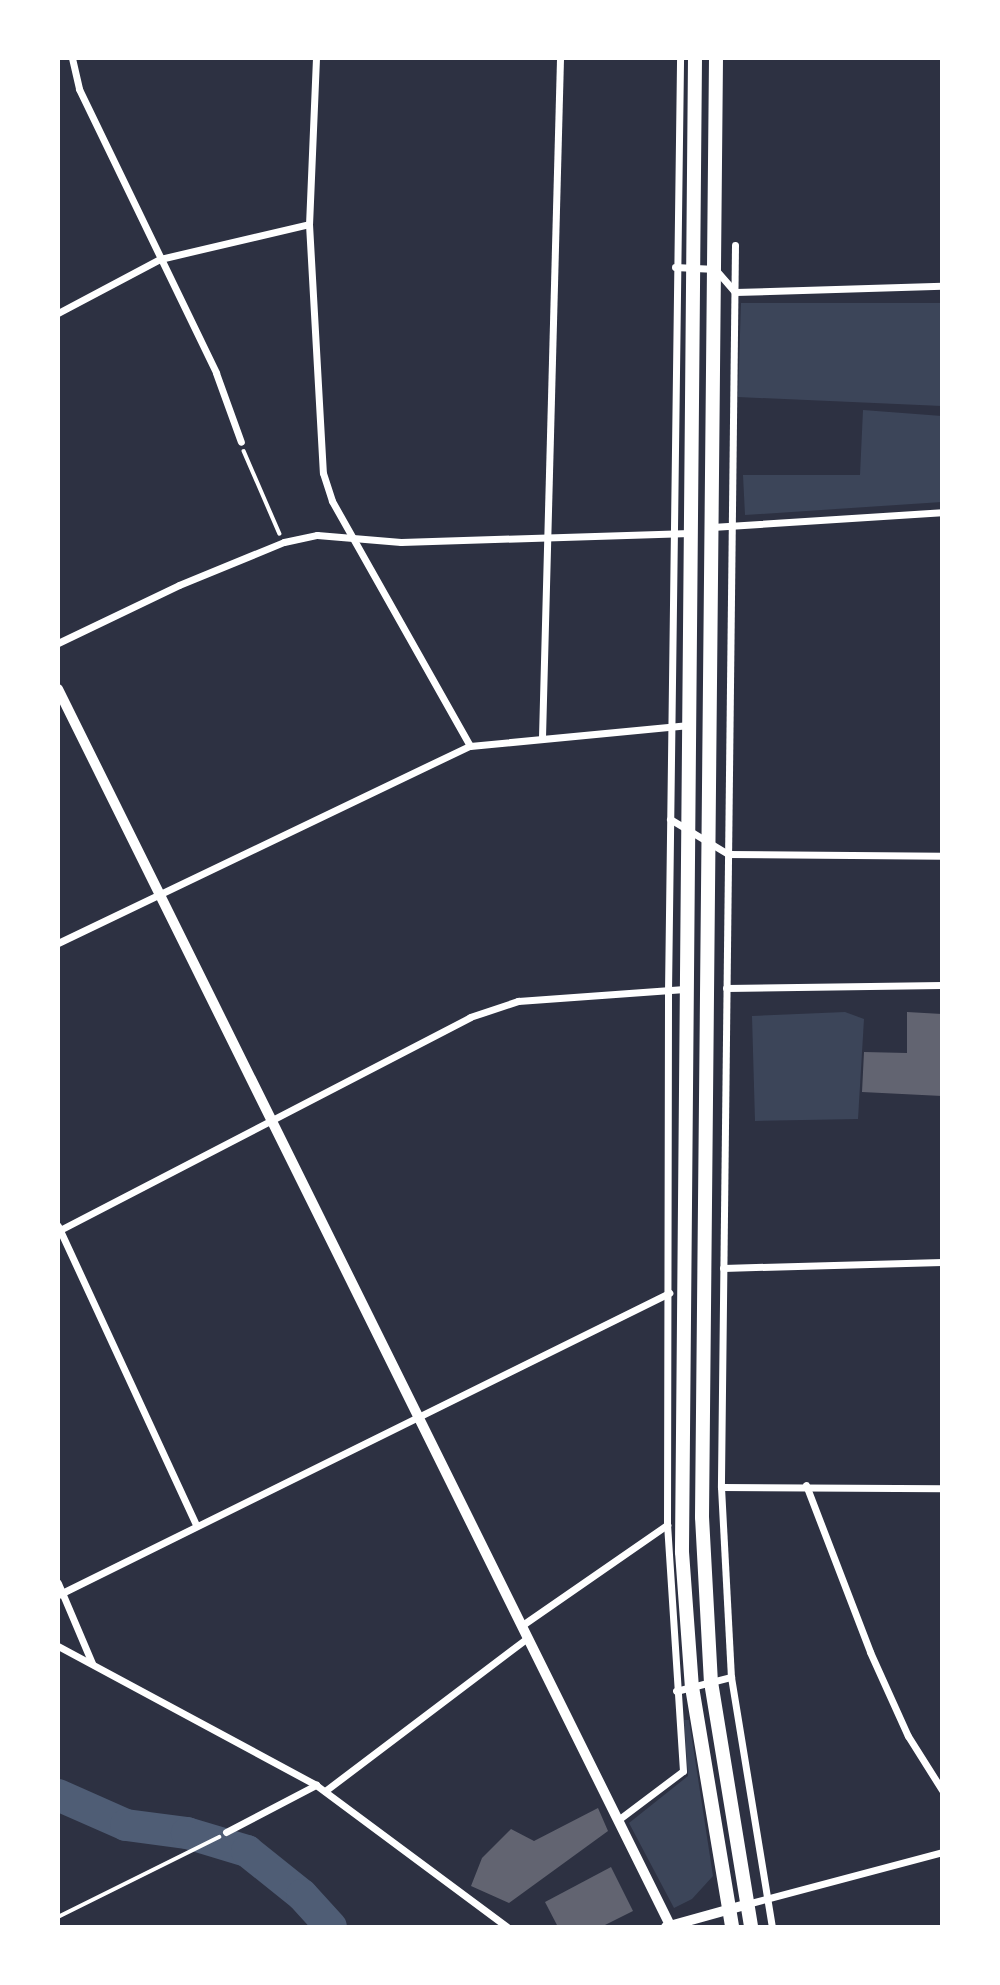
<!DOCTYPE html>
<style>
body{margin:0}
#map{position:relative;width:1000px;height:1985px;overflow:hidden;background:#2d3142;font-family:Lato,sans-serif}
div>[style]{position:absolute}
.green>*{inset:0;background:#3c4559}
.river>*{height:32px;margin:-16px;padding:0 16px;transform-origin:16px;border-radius:16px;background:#4f5d75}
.building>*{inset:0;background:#626471}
.path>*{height:3.5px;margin:-1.75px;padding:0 1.75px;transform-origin:1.75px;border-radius:1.75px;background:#fff}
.minor>*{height:7px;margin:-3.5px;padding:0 3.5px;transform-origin:3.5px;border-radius:3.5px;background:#fff}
.tertiary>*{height:10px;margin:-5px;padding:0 5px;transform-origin:5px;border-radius:5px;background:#fff}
.primary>*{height:14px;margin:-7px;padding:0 7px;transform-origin:7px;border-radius:7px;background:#fff}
span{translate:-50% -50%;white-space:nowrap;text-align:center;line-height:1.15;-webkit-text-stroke:7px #fff;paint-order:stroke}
.frame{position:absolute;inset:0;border:60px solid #fff;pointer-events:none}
</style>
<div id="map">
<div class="green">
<i style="clip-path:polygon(741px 303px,942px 303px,942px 406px,738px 397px)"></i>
<i style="clip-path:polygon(863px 410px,942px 416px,942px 502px,745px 515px,743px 475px,860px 475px)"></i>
<i style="clip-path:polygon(845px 1012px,864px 1019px,858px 1119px,755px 1121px,752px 1016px)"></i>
<i style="clip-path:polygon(684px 1720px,689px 1720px,713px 1876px,692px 1899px,674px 1908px,629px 1823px,688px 1776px)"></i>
</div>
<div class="river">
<i style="left:58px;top:1795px;width:74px;rotate:23.8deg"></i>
<i style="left:126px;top:1825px;width:62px;rotate:7.5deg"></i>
<i style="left:187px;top:1833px;width:63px;rotate:16.7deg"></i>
<i style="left:247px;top:1851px;width:70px;rotate:38.7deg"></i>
<i style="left:302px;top:1895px;width:43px;rotate:47.8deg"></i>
</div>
<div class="building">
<i style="clip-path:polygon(907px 1012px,942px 1014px,942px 1096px,862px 1092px,864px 1052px,907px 1053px)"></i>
<i style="clip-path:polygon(598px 1808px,608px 1831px,509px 1903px,471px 1886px,482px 1858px,511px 1829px,534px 1841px)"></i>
<i style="clip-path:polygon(611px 1867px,633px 1911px,601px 1927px,558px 1927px,545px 1902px)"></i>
</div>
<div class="path">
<i style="left:244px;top:451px;width:90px;rotate:66.6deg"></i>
<i style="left:58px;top:1917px;width:180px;rotate:-26.4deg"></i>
</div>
<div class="minor">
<i style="left:72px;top:58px;width:32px;rotate:77deg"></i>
<i style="left:79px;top:89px;width:315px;rotate:64.2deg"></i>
<i style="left:216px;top:373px;width:73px;rotate:70.1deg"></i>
<i style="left:316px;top:58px;width:166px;rotate:92.4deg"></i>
<i style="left:309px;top:224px;width:249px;rotate:86.8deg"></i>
<i style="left:323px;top:473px;width:29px;rotate:72deg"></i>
<i style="left:332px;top:501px;width:281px;rotate:60.6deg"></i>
<i style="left:735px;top:245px;width:1242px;rotate:90.65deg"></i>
<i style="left:721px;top:1487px;width:190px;rotate:87deg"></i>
<i style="left:731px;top:1677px;width:253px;rotate:80.7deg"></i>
<i style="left:675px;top:267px;width:40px;rotate:2.9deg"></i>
<i style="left:715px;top:269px;width:30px;rotate:49deg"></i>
<i style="left:735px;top:292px;width:207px;rotate:-1.7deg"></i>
<i style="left:58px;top:313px;width:115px;rotate:-27.9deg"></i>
<i style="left:160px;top:259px;width:153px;rotate:-13.2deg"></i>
<i style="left:712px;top:527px;width:230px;rotate:-3.7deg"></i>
<i style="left:58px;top:643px;width:134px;rotate:-25.6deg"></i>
<i style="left:179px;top:585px;width:113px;rotate:-22.3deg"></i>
<i style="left:284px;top:542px;width:34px;rotate:-12deg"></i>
<i style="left:317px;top:535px;width:84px;rotate:4.8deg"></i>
<i style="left:401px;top:542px;width:289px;rotate:-1.8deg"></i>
<i style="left:542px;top:737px;width:679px;rotate:-88.48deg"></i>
<i style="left:670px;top:819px;width:68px;rotate:31.1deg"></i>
<i style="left:728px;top:854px;width:214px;rotate:0.5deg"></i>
<i style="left:58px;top:943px;width:457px;rotate:-25.6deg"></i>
<i style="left:470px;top:746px;width:220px;rotate:-5.5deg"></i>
<i style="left:726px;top:988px;width:216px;rotate:-0.8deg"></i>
<i style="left:58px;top:1226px;width:329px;rotate:65.2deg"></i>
<i style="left:58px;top:1231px;width:464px;rotate:-27.4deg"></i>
<i style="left:470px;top:1017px;width:51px;rotate:-18.4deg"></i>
<i style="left:518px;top:1001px;width:167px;rotate:-4.1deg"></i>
<i style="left:723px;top:1268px;width:219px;rotate:-1.6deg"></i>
<i style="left:806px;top:1485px;width:179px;rotate:69deg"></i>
<i style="left:870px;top:1652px;width:92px;rotate:65.7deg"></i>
<i style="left:908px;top:1736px;width:64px;rotate:57.8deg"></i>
<i style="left:721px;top:1487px;width:221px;rotate:0.3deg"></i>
<i style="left:58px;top:1583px;width:87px;rotate:67deg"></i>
<i style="left:58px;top:1595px;width:682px;rotate:-26.3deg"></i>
<i style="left:521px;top:1626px;width:178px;rotate:-34.7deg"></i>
<i style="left:58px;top:1646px;width:293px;rotate:28.3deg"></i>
<i style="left:316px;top:1785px;width:238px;rotate:36.6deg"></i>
<i style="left:676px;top:1691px;width:57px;rotate:-14.3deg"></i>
<i style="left:325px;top:1791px;width:252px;rotate:-37.1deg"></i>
<i style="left:618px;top:1820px;width:81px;rotate:-37deg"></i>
<i style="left:683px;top:1771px;width:247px;rotate:-93.7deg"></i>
<i style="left:667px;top:1525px;width:533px;rotate:-89.89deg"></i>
<i style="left:668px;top:992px;width:934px;rotate:-89.26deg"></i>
<i style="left:226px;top:1832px;width:102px;rotate:-27.6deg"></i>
<i style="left:747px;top:1904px;width:202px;rotate:-14.9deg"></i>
</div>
<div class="tertiary">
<i style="left:58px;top:689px;width:1381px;rotate:63.66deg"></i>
<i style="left:666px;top:1927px;width:82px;rotate:-15.6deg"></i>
</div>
<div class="primary">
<i style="left:695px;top:58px;width:1494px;rotate:90.5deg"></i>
<i style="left:682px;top:1552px;width:135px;rotate:85.8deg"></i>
<i style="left:692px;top:1687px;width:243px;rotate:80.5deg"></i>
<i style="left:716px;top:58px;width:1459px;rotate:90.55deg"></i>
<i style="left:702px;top:1517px;width:165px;rotate:86.9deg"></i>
<i style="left:711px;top:1682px;width:248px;rotate:80.7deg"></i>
</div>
<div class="frame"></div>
</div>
